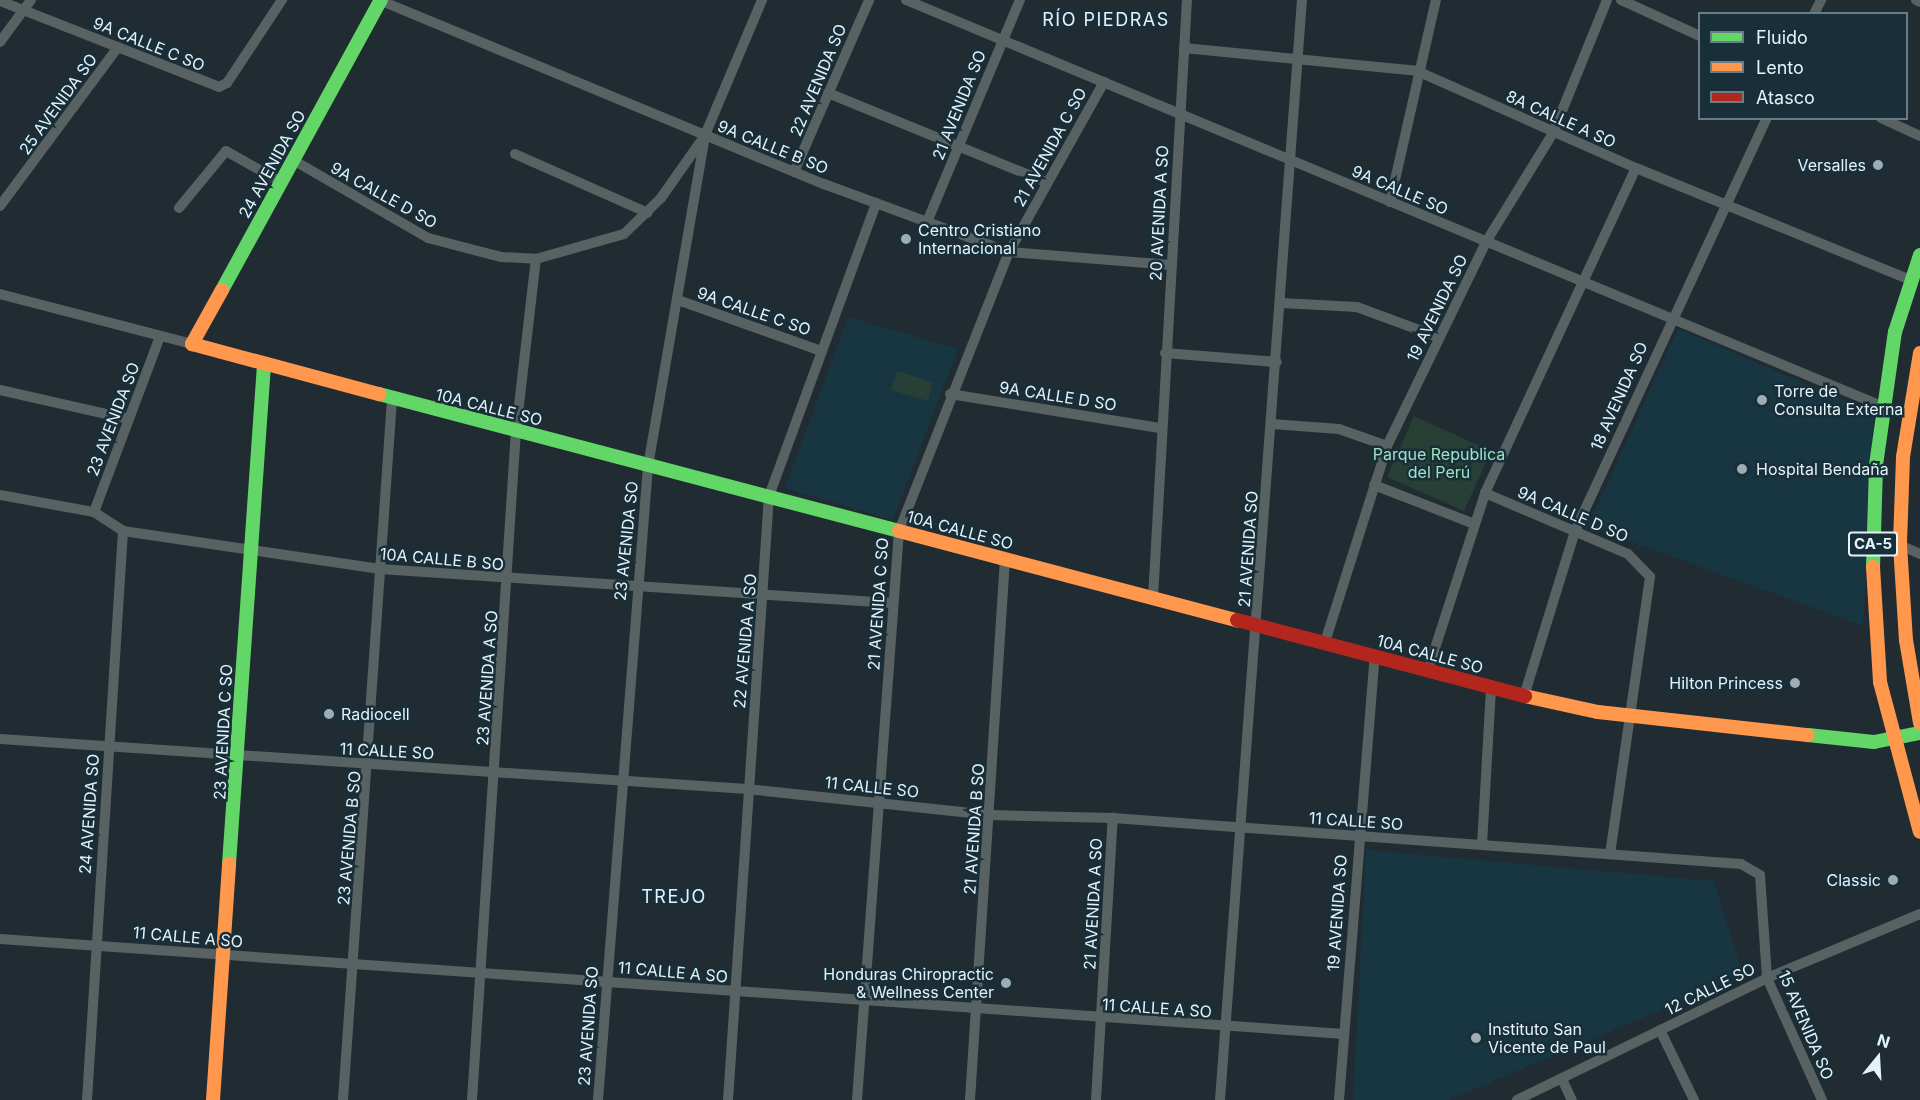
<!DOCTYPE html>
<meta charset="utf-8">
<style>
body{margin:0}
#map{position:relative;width:1920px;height:1100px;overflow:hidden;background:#202c32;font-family:Inter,sans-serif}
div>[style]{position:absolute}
.built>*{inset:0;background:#183542}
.green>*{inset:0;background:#273f35}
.street>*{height:10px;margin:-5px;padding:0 5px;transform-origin:5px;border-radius:5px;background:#596262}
.fast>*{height:14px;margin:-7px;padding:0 7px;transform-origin:7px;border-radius:7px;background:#63d668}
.slow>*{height:14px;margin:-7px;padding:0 7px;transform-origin:7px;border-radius:7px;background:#ff974d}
.jam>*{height:14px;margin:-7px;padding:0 7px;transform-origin:7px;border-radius:7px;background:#b3261e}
.dots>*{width:16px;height:16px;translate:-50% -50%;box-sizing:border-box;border:3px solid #182f3a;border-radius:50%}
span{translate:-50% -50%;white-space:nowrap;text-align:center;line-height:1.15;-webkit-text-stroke:5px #182f3a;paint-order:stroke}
.shield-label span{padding:2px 4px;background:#182f3a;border:2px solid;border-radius:4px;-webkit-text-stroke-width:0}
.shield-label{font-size:15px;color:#e4f2f9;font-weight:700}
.street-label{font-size:16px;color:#e4f2f9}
.poi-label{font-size:16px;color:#e4f2f9}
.right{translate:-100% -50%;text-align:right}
.left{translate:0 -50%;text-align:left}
.park-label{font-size:16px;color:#9de3be}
.neighbourhood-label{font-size:18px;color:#e4f2f9;letter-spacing:1.5px}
.legend{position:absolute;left:1698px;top:12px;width:210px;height:108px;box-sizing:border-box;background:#182f3a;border:2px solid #6a7d86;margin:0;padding:8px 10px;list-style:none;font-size:18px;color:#e4f2f9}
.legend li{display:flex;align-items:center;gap:12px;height:30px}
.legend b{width:30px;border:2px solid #6a7d86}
.north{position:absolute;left:1848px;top:1028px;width:60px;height:60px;-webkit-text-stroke:4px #182f3a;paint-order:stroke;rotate:18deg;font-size:16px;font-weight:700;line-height:24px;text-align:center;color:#e4f2f9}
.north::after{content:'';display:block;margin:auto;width:21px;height:27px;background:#e4f2f9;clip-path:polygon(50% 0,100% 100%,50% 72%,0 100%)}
</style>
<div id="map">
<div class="built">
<i style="clip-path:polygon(848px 317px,958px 349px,893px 520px,785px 488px)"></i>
<i style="clip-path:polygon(1678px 329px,1874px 413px,1863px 626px,1588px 526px)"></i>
<i style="clip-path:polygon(1366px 850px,1714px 881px,1743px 975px,1449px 1100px,1353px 1100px)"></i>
</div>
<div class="green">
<i style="clip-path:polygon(897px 371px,933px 382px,928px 401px,891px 390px)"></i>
<i style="clip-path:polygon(1414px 416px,1491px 451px,1464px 511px,1387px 477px)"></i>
</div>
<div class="street">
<i style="left:379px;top:0;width:482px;rotate:22.5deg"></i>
<i style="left:824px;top:184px;width:197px;rotate:20.2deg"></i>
<i style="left:1009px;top:252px;width:163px;rotate:4.6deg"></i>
<i style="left:906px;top:0;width:1059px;rotate:22.59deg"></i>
<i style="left:1621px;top:0;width:87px;rotate:24.5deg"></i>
<i style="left:1916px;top:0;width:4px;rotate:27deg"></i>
<i style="left:0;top:1px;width:235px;rotate:21.4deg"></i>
<i style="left:219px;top:87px;width:9px;rotate:-27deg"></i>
<i style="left:227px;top:83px;width:100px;rotate:-56.5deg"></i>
<i style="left:1814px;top:14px;width:16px;rotate:-63deg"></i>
<i style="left:0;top:42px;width:52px;rotate:-53.6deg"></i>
<i style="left:1184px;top:48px;width:234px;rotate:5.6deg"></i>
<i style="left:1417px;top:71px;width:240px;rotate:23.9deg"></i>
<i style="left:1636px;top:168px;width:297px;rotate:22.2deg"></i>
<i style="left:828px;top:93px;width:235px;rotate:22.2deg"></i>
<i style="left:1881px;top:118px;width:43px;rotate:24.8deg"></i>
<i style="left:515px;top:154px;width:145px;rotate:23.9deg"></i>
<i style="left:293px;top:160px;width:156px;rotate:30deg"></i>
<i style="left:428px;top:238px;width:75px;rotate:14.6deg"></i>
<i style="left:501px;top:257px;width:35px;rotate:3deg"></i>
<i style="left:536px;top:259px;width:91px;rotate:-15.9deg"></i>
<i style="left:624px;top:234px;width:52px;rotate:-44.2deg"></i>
<i style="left:661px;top:198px;width:70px;rotate:-54.9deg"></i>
<i style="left:794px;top:172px;width:188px;rotate:-66.4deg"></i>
<i style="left:1390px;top:202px;width:207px;rotate:-77.2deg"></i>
<i style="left:0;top:206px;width:198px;rotate:-53.4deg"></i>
<i style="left:179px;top:208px;width:74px;rotate:-50.5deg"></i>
<i style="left:226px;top:151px;width:63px;rotate:29.4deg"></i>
<i style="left:927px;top:222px;width:241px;rotate:-67.3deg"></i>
<i style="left:0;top:294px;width:198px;rotate:14.6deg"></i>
<i style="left:678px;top:300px;width:152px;rotate:19.6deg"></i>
<i style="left:1281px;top:303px;width:76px;rotate:3deg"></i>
<i style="left:1357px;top:307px;width:86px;rotate:20.3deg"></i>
<i style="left:1165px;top:353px;width:112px;rotate:4.6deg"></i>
<i style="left:0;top:390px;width:132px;rotate:12.7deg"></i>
<i style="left:950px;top:394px;width:214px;rotate:9.2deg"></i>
<i style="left:1272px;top:424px;width:67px;rotate:4.3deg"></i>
<i style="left:1339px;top:429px;width:51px;rotate:19.5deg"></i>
<i style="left:1374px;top:485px;width:105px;rotate:21.2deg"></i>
<i style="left:1485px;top:493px;width:155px;rotate:23.1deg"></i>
<i style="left:1628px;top:554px;width:32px;rotate:46deg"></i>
<i style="left:1650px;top:577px;width:280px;rotate:98.2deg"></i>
<i style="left:0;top:495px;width:96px;rotate:10.3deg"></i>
<i style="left:94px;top:512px;width:35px;rotate:33deg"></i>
<i style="left:123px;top:531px;width:260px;rotate:8.4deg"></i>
<i style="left:380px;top:569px;width:512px;rotate:3.81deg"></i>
<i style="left:94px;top:512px;width:188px;rotate:-69.4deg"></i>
<i style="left:1900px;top:545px;width:22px;rotate:24deg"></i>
<i style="left:1153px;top:598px;width:599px;rotate:-86.75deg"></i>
<i style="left:1325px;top:642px;width:206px;rotate:-72.4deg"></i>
<i style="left:1387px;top:446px;width:227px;rotate:-64.1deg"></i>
<i style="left:1486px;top:242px;width:128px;rotate:-58.4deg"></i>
<i style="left:1553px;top:133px;width:144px;rotate:-67.9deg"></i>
<i style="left:1428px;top:670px;width:186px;rotate:-72.1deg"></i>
<i style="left:1485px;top:493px;width:358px;rotate:-65.1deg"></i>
<i style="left:1524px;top:696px;width:173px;rotate:-72.8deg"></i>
<i style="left:1575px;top:531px;width:455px;rotate:-65.1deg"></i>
<i style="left:0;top:739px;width:749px;rotate:3.83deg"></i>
<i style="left:747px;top:789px;width:244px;rotate:6.1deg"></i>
<i style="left:990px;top:815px;width:123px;rotate:1.4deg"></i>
<i style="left:1113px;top:818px;width:630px;rotate:4.19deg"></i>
<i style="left:1741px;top:864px;width:22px;rotate:30deg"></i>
<i style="left:1760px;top:875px;width:103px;rotate:86.1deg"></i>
<i style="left:1767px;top:978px;width:134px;rotate:65.7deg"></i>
<i style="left:1482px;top:845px;width:158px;rotate:-86.7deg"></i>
<i style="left:0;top:939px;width:1347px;rotate:4.04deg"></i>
<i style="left:1660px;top:1030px;width:78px;rotate:64.1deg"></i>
<i style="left:1562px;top:1079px;width:23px;rotate:65deg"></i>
<i style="left:87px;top:1100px;width:570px;rotate:-86.38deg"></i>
<i style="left:343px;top:1100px;width:703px;rotate:-86deg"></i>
<i style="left:472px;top:1100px;width:670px;rotate:-86.24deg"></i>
<i style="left:516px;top:431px;width:173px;rotate:-83.4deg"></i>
<i style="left:598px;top:1100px;width:636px;rotate:-85.49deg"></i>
<i style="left:648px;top:466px;width:336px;rotate:-80.2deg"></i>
<i style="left:705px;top:135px;width:147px;rotate:-67.1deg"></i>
<i style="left:728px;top:1100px;width:605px;rotate:-86.12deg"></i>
<i style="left:769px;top:496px;width:312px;rotate:-69.9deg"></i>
<i style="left:857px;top:1100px;width:571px;rotate:-85.78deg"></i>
<i style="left:899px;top:531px;width:300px;rotate:-68.5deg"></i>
<i style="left:1009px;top:252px;width:195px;rotate:-60.8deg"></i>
<i style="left:970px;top:1100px;width:542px;rotate:-86.3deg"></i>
<i style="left:1096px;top:1100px;width:283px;rotate:-86.6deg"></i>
<i style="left:1220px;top:1100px;width:1103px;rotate:-85.74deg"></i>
<i style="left:1339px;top:1100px;width:445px;rotate:-85.4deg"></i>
<i style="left:1517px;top:1100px;width:278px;rotate:-26deg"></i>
<i style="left:1767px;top:978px;width:166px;rotate:-22.7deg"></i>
</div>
<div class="fast">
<i style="left:222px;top:290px;width:331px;rotate:-61.3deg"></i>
<i style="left:379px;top:394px;width:538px;rotate:14.76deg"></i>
<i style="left:1873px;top:567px;width:102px;rotate:-88.3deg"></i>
<i style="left:1876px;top:465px;width:134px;rotate:-81.9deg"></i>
<i style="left:1895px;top:332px;width:81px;rotate:-72deg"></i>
<i style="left:1808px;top:735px;width:66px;rotate:6.1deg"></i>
<i style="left:1874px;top:742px;width:47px;rotate:-11.1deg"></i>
<i style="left:229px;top:864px;width:500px;rotate:-85.99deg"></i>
</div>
<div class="slow">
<i style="left:222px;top:290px;width:62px;rotate:119.1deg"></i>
<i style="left:192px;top:344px;width:194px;rotate:15deg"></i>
<i style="left:1920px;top:353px;width:105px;rotate:99.3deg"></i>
<i style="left:1903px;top:457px;width:88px;rotate:92deg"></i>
<i style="left:1900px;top:545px;width:95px;rotate:86.4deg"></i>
<i style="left:1906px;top:640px;width:84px;rotate:80.4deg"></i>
<i style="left:899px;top:531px;width:350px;rotate:14.8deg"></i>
<i style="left:1873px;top:567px;width:115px;rotate:86.5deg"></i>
<i style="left:1880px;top:682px;width:155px;rotate:75.1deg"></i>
<i style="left:1525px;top:696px;width:75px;rotate:12.4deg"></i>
<i style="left:1598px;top:712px;width:211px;rotate:6.3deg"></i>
<i style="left:213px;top:1100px;width:237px;rotate:-86.1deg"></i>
</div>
<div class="jam">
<i style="left:1237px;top:620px;width:298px;rotate:14.8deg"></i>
</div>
<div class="dots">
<i style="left:1878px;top:165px;background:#9fadb3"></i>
<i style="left:906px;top:239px;background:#9fadb3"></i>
<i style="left:1762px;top:400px;background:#9fadb3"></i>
<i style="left:1742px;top:469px;background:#9fadb3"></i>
<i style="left:1795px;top:683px;background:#9fadb3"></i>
<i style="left:329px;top:714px;background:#9fadb3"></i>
<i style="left:1893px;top:880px;background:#9fadb3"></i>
<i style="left:1006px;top:983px;background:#9fadb3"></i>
<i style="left:1476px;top:1038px;background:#9fadb3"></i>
</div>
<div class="shield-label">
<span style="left:1873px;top:544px">CA-5</span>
</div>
<div class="street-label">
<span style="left:149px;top:44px;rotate:22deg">9A CALLE C SO</span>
<span style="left:818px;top:80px;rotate:-67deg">22 AVENIDA SO</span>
<span style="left:58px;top:104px;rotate:-54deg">25 AVENIDA SO</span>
<span style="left:959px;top:105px;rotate:-68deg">21 AVENIDA SO</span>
<span style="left:1561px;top:119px;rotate:24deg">8A CALLE A SO</span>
<span style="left:773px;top:147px;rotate:22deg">9A CALLE B SO</span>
<span style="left:1050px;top:147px;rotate:-61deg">21 AVENIDA C SO</span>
<span style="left:272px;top:164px;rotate:-61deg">24 AVENIDA SO</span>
<span style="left:1400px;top:190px;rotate:23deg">9A CALLE SO</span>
<span style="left:384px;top:195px;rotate:29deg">9A CALLE D SO</span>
<span style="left:1159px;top:213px;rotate:-87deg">20 AVENIDA A SO</span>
<span style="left:1437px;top:308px;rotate:-64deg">19 AVENIDA SO</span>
<span style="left:754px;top:311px;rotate:19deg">9A CALLE C SO</span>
<span style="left:1058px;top:396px;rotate:9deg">9A CALLE D SO</span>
<span style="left:1619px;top:396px;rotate:-66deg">18 AVENIDA SO</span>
<span style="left:489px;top:407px;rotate:14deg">10A CALLE SO</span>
<span style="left:113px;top:419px;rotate:-69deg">23 AVENIDA SO</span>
<span style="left:1573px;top:514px;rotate:23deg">9A CALLE D SO</span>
<span style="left:960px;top:530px;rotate:15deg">10A CALLE SO</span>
<span style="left:626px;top:541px;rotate:-84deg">23 AVENIDA SO</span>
<span style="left:1248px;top:549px;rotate:-86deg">21 AVENIDA SO</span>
<span style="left:442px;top:559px;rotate:5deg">10A CALLE B SO</span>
<span style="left:878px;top:604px;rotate:-86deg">21 AVENIDA C SO</span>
<span style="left:745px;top:641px;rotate:-85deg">22 AVENIDA A SO</span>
<span style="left:1430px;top:654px;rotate:15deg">10A CALLE SO</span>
<span style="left:487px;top:678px;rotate:-86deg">23 AVENIDA A SO</span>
<span style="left:223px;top:732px;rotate:-87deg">23 AVENIDA C SO</span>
<span style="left:387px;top:751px;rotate:3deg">11 CALLE SO</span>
<span style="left:872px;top:787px;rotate:6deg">11 CALLE SO</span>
<span style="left:89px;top:814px;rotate:-86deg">24 AVENIDA SO</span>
<span style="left:1356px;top:821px;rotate:4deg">11 CALLE SO</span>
<span style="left:974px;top:829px;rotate:-86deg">21 AVENIDA B SO</span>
<span style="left:349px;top:838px;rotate:-85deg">23 AVENIDA B SO</span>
<span style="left:1093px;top:904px;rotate:-87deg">21 AVENIDA A SO</span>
<span style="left:1337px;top:913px;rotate:-86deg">19 AVENIDA SO</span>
<span style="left:188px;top:937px;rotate:5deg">11 CALLE A SO</span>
<span style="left:673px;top:972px;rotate:5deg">11 CALLE A SO</span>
<span style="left:1710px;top:989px;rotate:-26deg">12 CALLE SO</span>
<span style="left:1157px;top:1008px;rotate:4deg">11 CALLE A SO</span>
<span style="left:1806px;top:1025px;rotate:67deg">15 AVENIDA SO</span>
<span style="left:588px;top:1026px;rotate:-86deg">23 AVENIDA SO</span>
</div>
<div class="poi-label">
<span class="right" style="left:1866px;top:165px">Versalles</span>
<span class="left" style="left:918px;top:239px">Centro Cristiano<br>Internacional</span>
<span class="left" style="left:1774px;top:400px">Torre de<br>Consulta Externa</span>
<span class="left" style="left:1756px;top:469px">Hospital Bendaña</span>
<span class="right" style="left:1783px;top:683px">Hilton Princess</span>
<span class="left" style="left:341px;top:714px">Radiocell</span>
<span class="right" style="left:1881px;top:880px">Classic</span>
<span class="right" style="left:994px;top:983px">Honduras Chiropractic<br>&amp; Wellness Center</span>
<span class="left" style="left:1488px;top:1038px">Instituto San<br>Vicente de Paul</span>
</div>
<div class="park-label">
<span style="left:1439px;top:463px">Parque Republica<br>del Perú</span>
</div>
<div class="neighbourhood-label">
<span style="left:1106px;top:20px">RÍO PIEDRAS</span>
<span style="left:674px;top:897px">TREJO</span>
</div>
<ul class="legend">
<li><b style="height:8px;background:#63d668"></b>Fluido</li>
<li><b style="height:8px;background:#ff974d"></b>Lento</li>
<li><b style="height:8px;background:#b3261e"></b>Atasco</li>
</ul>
<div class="north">N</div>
</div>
